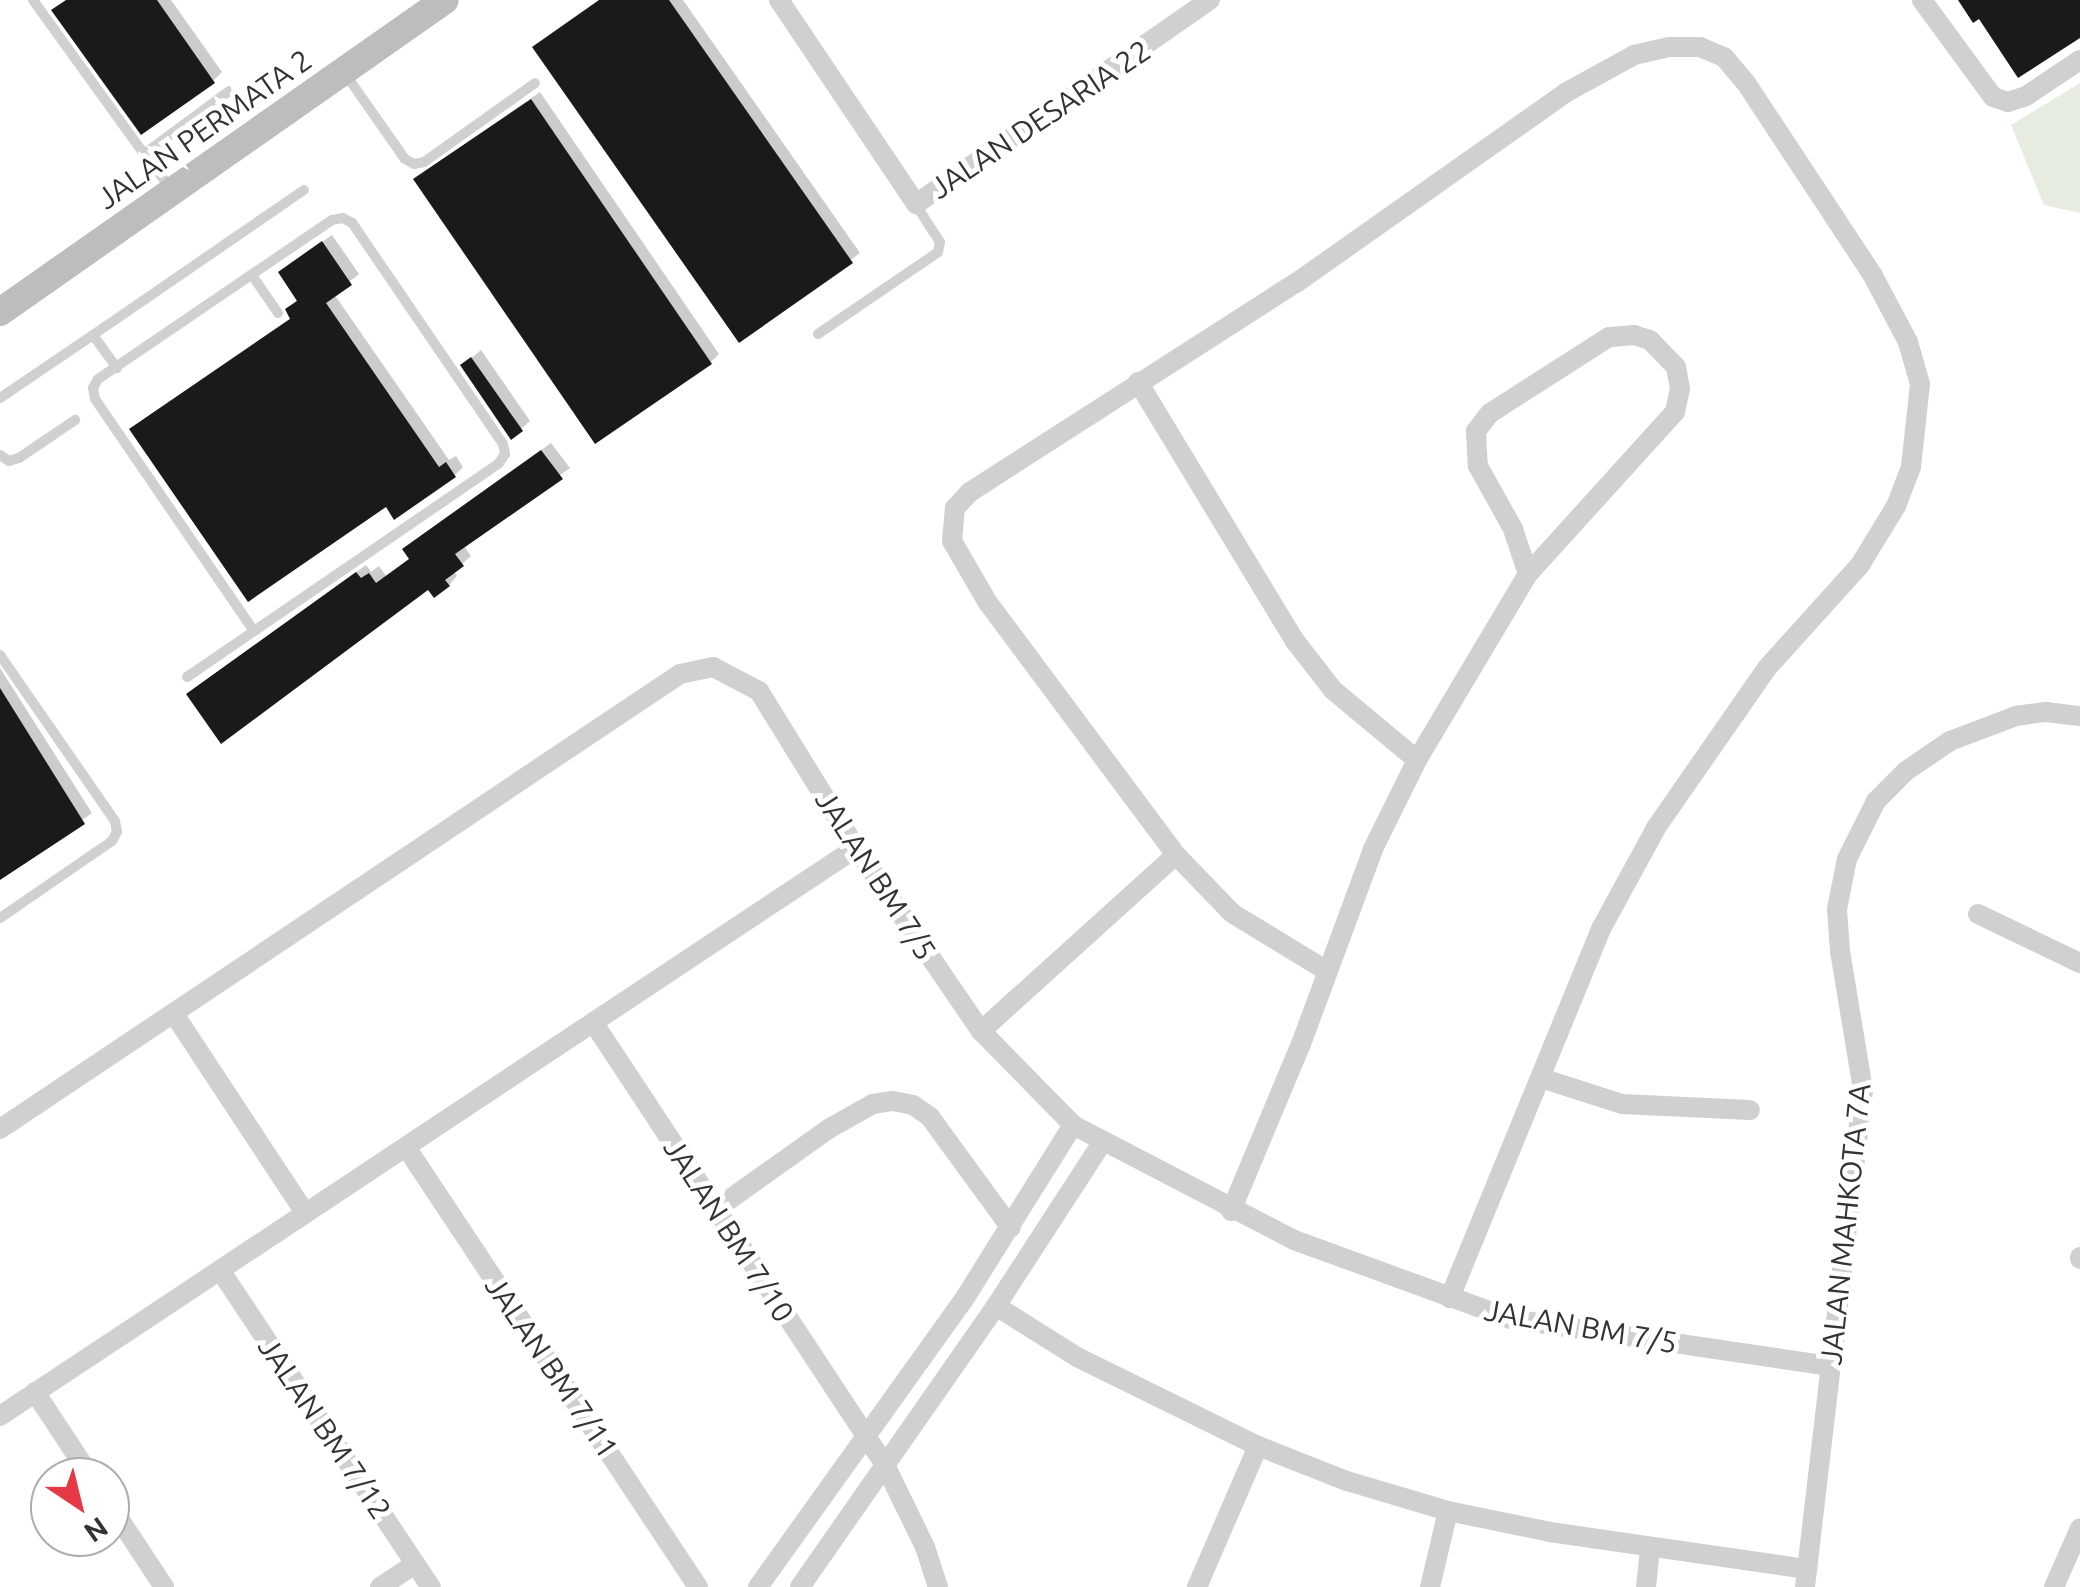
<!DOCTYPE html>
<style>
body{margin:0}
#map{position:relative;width:2080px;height:1587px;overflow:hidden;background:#fff;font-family:Ubuntu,sans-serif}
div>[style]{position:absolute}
.green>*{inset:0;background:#e6ecdf}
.shadow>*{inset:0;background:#0003}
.building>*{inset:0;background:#1a1a1a}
.lane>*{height:10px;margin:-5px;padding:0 5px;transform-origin:5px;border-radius:5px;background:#d0d0d0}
.street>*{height:20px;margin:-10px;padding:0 10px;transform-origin:10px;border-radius:10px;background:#d0d0d0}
.secondary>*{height:28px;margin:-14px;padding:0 14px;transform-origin:14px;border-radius:14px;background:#bdbdbd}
span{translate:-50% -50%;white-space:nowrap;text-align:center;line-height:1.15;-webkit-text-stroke:10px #fff;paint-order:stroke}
.street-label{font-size:30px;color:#333}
.north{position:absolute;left:30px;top:1457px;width:100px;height:100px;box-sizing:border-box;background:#fff;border:2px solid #adadad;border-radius:50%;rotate:145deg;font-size:28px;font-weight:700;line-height:40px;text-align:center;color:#333}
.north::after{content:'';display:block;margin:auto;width:35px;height:45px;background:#e63946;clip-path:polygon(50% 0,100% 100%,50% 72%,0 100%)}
</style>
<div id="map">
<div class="green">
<i style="clip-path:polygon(2080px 83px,2080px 213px,2044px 205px,2011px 125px)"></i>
</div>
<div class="shadow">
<i style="clip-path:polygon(66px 0,171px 0,222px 72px,213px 81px)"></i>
<i style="clip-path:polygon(599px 0,683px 0,860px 253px,740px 340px)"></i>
<i style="clip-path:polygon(540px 92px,719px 354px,711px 362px,416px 179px)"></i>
<i style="clip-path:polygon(332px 235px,359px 274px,334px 294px,449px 460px,456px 456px,463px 467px,455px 475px,386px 504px,141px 421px,292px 317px,288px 309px,297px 300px,281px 272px)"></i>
<i style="clip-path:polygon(481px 350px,530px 421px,521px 429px,463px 365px)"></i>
<i style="clip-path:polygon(551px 443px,570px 468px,463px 545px,471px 556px,454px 571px,457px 576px,449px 585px,428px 587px,198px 686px,366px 565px,371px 572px,379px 566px,386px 576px,411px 558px,414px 541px)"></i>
<i style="clip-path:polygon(0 668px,92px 813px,0 879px)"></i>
</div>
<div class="building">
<i style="clip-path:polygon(66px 0,157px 0,215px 83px,141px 135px,51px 10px)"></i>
<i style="clip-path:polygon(599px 0,669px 0,853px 263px,739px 343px,532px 47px)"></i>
<i style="clip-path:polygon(1958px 0,2080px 0,2080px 38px,2018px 78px,1979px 19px,1973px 23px)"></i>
<i style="clip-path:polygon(531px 99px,712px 364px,595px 444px,413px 179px)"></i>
<i style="clip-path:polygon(322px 241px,352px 285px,326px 303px,439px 467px,446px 462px,456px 477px,394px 520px,386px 507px,248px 602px,129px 429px,290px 319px,285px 309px,297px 301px,278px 272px)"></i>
<i style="clip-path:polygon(471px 357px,523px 431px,511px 440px,460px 365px)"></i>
<i style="clip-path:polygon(541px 450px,563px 479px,455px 554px,464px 566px,445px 580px,450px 586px,434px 598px,428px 590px,221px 744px,186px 694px,356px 572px,361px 578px,369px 573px,376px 583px,409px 559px,402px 549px)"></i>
<i style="clip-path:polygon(0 688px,85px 824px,0 880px)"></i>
</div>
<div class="lane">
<i style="left:33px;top:0;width:190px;rotate:54.2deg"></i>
<i style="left:344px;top:72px;width:106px;rotate:55deg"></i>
<i style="left:405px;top:159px;width:10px;rotate:29deg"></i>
<i style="left:414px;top:164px;width:10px;rotate:-11deg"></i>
<i style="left:424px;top:162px;width:136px;rotate:-35.4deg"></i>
<i style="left:172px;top:190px;width:46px;rotate:-127.9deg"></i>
<i style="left:144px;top:154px;width:106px;rotate:-36.5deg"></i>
<i style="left:252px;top:275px;width:46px;rotate:55.6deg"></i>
<i style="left:818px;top:334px;width:145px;rotate:-34.3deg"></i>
<i style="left:938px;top:252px;width:10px;rotate:-79deg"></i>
<i style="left:940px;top:242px;width:44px;rotate:-123deg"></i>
<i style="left:93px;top:335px;width:256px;rotate:-34.5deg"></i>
<i style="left:0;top:398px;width:112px;rotate:-34.1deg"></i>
<i style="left:93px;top:335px;width:41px;rotate:54deg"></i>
<i style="left:0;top:455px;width:11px;rotate:34deg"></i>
<i style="left:9px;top:461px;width:10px;rotate:-17deg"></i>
<i style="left:19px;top:458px;width:68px;rotate:-34.2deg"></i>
<i style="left:0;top:655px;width:202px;rotate:55.3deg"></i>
<i style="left:115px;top:821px;width:11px;rotate:80deg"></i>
<i style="left:117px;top:832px;width:10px;rotate:119deg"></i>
<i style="left:112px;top:841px;width:136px;rotate:145.5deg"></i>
<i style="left:187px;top:677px;width:378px;rotate:-34.4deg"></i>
<i style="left:499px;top:463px;width:11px;rotate:-56deg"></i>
<i style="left:505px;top:454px;width:10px;rotate:-101deg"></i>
<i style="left:503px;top:444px;width:268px;rotate:-124.3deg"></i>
<i style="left:352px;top:223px;width:10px;rotate:-151deg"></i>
<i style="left:343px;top:218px;width:11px;rotate:170deg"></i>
<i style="left:332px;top:220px;width:283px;rotate:145.8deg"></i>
<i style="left:98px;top:379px;width:10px;rotate:119deg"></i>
<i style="left:93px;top:388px;width:11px;rotate:80deg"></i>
<i style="left:95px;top:399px;width:281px;rotate:55.6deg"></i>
</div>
<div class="street">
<i style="left:779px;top:0;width:246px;rotate:56.1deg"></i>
<i style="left:916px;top:204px;width:358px;rotate:-34.8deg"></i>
<i style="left:1922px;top:0;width:120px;rotate:53.8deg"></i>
<i style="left:1993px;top:97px;width:16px;rotate:18deg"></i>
<i style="left:2008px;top:102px;width:19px;rotate:-18deg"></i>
<i style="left:2026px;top:96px;width:65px;rotate:-33.7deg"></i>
<i style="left:1138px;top:382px;width:303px;rotate:58.8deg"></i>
<i style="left:1295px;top:641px;width:62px;rotate:52.2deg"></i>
<i style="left:1333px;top:690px;width:109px;rotate:39.8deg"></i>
<i style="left:1978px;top:914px;width:113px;rotate:25.7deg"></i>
<i style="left:1327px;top:971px;width:111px;rotate:-148.6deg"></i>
<i style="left:1232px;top:913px;width:81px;rotate:-134deg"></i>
<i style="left:1176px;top:855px;width:314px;rotate:-126.7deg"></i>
<i style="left:988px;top:603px;width:72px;rotate:-120.1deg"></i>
<i style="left:952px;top:541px;width:33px;rotate:-85deg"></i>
<i style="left:955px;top:508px;width:22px;rotate:-47deg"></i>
<i style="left:970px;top:492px;width:387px;rotate:-32.7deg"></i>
<i style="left:1296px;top:283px;width:329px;rotate:-35.2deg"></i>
<i style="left:1565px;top:93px;width:79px;rotate:-28.8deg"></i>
<i style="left:1634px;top:55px;width:36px;rotate:-13deg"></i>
<i style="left:1669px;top:47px;width:31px"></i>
<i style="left:1700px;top:47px;width:26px;rotate:23deg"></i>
<i style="left:1724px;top:57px;width:34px;rotate:50deg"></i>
<i style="left:1746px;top:83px;width:229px;rotate:56.6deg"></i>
<i style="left:1872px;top:274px;width:77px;rotate:62.1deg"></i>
<i style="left:1908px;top:342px;width:44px;rotate:74.1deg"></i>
<i style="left:1920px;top:384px;width:83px;rotate:96.2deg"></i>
<i style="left:1911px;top:467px;width:42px;rotate:111deg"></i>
<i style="left:1896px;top:506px;width:69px;rotate:121.4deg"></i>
<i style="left:1860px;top:565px;width:139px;rotate:132.1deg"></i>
<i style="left:1767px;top:668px;width:195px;rotate:124.8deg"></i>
<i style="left:1656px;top:828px;width:115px;rotate:118.6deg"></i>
<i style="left:1601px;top:929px;width:399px;rotate:112.3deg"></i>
<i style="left:174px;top:1014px;width:238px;rotate:56.6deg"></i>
<i style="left:593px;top:1022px;width:531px;rotate:56.61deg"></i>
<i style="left:885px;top:1465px;width:91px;rotate:64deg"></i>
<i style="left:925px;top:1547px;width:42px;rotate:72deg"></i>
<i style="left:981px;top:1031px;width:263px;rotate:-42.1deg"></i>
<i style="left:1541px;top:1078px;width:85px;rotate:17.8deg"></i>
<i style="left:1622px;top:1104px;width:128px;rotate:2.7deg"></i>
<i style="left:0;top:1129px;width:818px;rotate:-33.79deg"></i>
<i style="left:680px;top:674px;width:34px;rotate:-12deg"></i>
<i style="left:713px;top:667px;width:52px;rotate:27.6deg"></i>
<i style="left:759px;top:691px;width:185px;rotate:58.3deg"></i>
<i style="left:856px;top:848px;width:222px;rotate:55.7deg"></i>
<i style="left:981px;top:1031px;width:132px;rotate:45.6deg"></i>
<i style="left:1073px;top:1125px;width:249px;rotate:27.5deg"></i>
<i style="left:1294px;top:1240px;width:231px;rotate:20deg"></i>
<i style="left:1511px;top:1319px;width:323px;rotate:8.4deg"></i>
<i style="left:406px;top:1147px;width:528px;rotate:56.43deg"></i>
<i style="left:716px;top:1209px;width:140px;rotate:-35.4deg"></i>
<i style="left:830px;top:1128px;width:49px;rotate:-29.2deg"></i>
<i style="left:873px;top:1104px;width:20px;rotate:-9deg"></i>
<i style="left:893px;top:1101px;width:20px;rotate:11deg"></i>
<i style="left:913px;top:1105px;width:21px;rotate:35deg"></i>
<i style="left:930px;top:1117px;width:137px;rotate:53.9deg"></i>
<i style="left:1231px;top:1211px;width:181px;rotate:-67.3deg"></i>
<i style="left:1301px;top:1044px;width:208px;rotate:-69.7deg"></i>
<i style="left:1373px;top:849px;width:99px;rotate:-63.7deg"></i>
<i style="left:1417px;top:760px;width:217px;rotate:-59.2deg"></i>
<i style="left:1528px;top:574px;width:219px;rotate:-47.8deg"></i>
<i style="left:1675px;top:412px;width:24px;rotate:-78deg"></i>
<i style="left:1680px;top:389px;width:22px;rotate:-100deg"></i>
<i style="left:1676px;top:367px;width:37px;rotate:-134deg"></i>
<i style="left:1650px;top:340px;width:17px;rotate:-163deg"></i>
<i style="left:1634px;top:335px;width:25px;rotate:175deg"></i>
<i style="left:1609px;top:337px;width:141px;rotate:147.4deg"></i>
<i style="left:1490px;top:413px;width:23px;rotate:128deg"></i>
<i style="left:1476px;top:431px;width:35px;rotate:87deg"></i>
<i style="left:1478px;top:466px;width:72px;rotate:60.9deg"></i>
<i style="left:1513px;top:529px;width:47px;rotate:71.6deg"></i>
<i style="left:2080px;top:1257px;width:2px;rotate:90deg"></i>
<i style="left:220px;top:1270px;width:381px;rotate:56.4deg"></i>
<i style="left:996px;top:1306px;width:96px;rotate:32.2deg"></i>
<i style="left:1077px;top:1357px;width:202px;rotate:26.2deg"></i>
<i style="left:1258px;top:1446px;width:96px;rotate:21.5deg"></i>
<i style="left:1347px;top:1481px;width:105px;rotate:16.5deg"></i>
<i style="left:1448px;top:1511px;width:104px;rotate:11.6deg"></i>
<i style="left:1550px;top:1532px;width:260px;rotate:8.2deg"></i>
<i style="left:35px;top:1392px;width:102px;rotate:56.6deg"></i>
<i style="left:0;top:1416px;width:1027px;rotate:-33.57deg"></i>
<i style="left:110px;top:1505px;width:98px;rotate:56.6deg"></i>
<i style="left:380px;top:1587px;width:42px;rotate:-33.3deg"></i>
<i style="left:758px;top:1587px;width:352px;rotate:-54.4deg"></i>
<i style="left:963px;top:1301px;width:208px;rotate:-58deg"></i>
<i style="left:800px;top:1587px;width:343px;rotate:-55.1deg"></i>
<i style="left:996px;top:1306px;width:194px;rotate:-57deg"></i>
<i style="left:1197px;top:1587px;width:154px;rotate:-66.6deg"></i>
<i style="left:1430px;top:1587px;width:78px;rotate:-76.7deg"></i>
<i style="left:1646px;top:1587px;width:39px;rotate:-84deg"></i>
<i style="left:1805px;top:1587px;width:500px;rotate:-83.34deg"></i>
<i style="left:1863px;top:1090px;width:141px;rotate:-99.4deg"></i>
<i style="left:1840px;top:951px;width:42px;rotate:-94.1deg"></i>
<i style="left:1837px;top:909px;width:51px;rotate:-78.7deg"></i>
<i style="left:1847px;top:859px;width:65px;rotate:-63.4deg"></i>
<i style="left:1876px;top:801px;width:42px;rotate:-45deg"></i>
<i style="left:1906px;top:771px;width:53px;rotate:-34.3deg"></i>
<i style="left:1950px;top:741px;width:71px;rotate:-20.7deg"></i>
<i style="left:2016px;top:716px;width:30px;rotate:-8deg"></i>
<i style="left:2046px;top:712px;width:34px;rotate:7deg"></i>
<i style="left:2054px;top:1587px;width:64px;rotate:-66.2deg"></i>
</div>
<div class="secondary">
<i style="left:0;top:312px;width:543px;rotate:-35.04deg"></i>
</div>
<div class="street-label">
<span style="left:1040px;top:119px;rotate:-34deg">JALAN DESARIA 22</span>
<span style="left:204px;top:129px;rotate:-35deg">JALAN PERMATA 2</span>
<span style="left:876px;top:875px;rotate:57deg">JALAN BM 7/5</span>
<span style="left:1845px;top:1224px;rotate:-84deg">JALAN MAHKOTA 7A</span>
<span style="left:729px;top:1230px;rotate:57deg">JALAN BM 7/10</span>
<span style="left:1581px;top:1326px;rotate:10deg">JALAN BM 7/5</span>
<span style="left:552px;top:1367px;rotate:56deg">JALAN BM 7/11</span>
<span style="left:325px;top:1428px;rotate:56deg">JALAN BM 7/12</span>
</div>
<div class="north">N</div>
</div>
